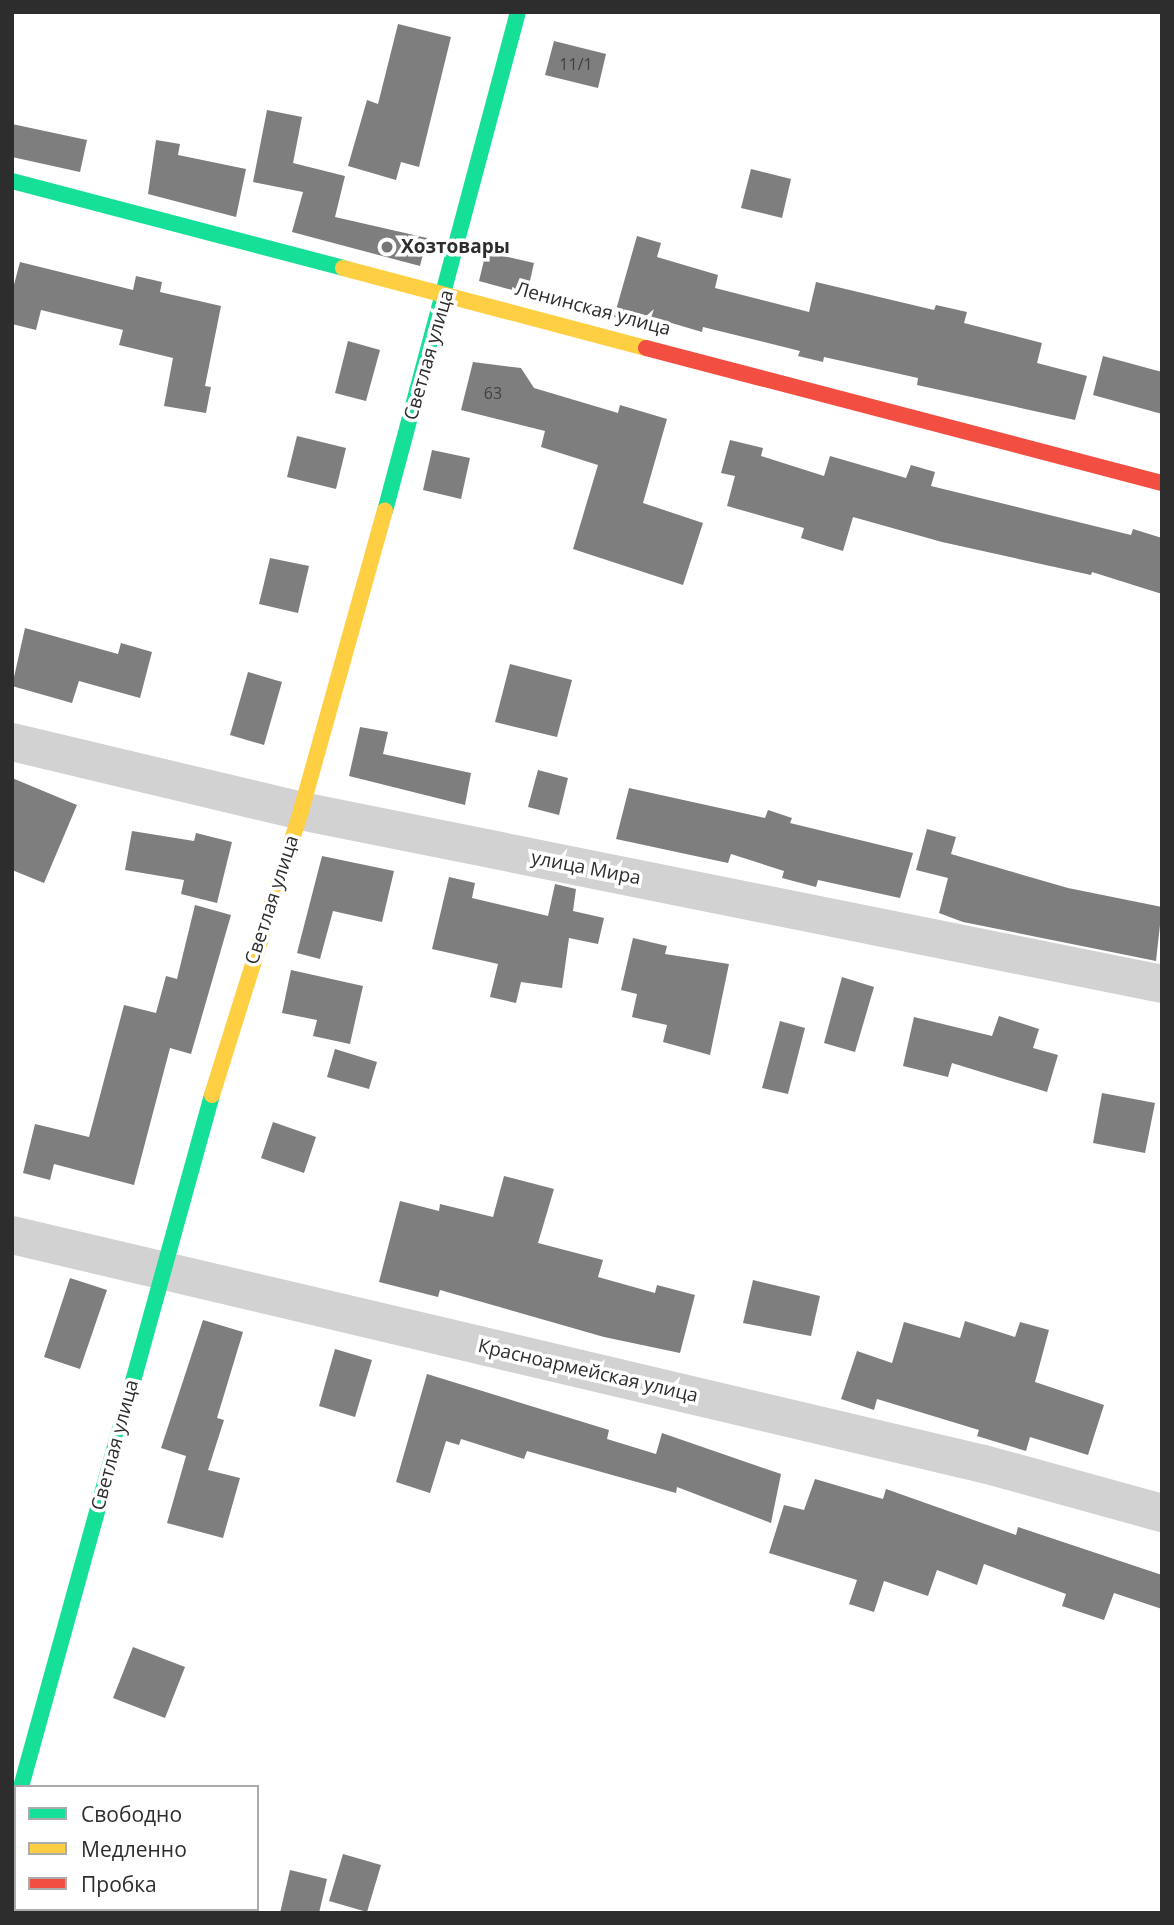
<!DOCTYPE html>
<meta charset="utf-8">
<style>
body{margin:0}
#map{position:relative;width:1174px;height:1925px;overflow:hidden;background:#fff;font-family:"Open Sans",sans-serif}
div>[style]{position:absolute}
.building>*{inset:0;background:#7e7e7e}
.street>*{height:38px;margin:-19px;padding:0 19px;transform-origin:19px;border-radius:19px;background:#d2d2d2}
.fast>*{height:16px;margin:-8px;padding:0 8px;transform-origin:8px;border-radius:8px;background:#16e098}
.slow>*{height:16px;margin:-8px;padding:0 8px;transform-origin:8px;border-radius:8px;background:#ffcf43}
.jam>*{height:16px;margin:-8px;padding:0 8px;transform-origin:8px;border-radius:8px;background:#f24e42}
.dots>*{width:19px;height:19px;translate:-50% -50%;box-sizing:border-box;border:4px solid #fff;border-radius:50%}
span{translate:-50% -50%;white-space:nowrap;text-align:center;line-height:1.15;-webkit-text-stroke:7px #fff;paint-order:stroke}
.number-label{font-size:16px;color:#414141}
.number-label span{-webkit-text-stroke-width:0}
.poi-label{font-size:19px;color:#2d2d2d;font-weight:700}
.left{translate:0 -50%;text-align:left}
.street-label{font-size:19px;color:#2d2d2d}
.frame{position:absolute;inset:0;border:14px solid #2d2d2d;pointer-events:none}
.legend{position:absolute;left:14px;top:1785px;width:245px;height:126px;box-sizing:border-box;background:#fff;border:2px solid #ababab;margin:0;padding:9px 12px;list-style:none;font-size:21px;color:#2d2d2d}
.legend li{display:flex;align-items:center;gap:14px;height:35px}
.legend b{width:35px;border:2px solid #ababab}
</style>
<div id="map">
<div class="building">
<i style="clip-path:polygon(398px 24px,451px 37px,419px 167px,401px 162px,396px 180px,348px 166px,367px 100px,378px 104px)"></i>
<i style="clip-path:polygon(554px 41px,606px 54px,598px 88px,545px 75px)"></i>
<i style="clip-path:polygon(267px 110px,302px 117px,293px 163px,345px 176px,335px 217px,427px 238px,420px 266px,292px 232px,303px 192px,253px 182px)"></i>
<i style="clip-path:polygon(12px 124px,87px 140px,80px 172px,12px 157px)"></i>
<i style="clip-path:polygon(156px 140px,180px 144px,178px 155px,246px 169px,236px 217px,148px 194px)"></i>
<i style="clip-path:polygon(751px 169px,791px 179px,782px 218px,741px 208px)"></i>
<i style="clip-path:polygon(637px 236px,661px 243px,657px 257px,718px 275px,715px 288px,809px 312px,816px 282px,934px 310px,936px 305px,967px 312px,964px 323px,1042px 343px,1037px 363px,1087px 376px,1075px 420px,917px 385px,918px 378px,824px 357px,823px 362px,798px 356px,800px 351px,703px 327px,702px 332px,641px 314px,638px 323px,614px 317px)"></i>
<i style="clip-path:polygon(486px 252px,534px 263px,527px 294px,479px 281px)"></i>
<i style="clip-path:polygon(20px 262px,133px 290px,136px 276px,162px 282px,160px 292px,221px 306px,205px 386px,211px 387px,206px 413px,164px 406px,173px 358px,119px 345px,123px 330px,41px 310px,36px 330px,12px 324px,12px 292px)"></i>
<i style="clip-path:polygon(348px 341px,380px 350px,366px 401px,335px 393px)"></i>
<i style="clip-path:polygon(1103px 356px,1162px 372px,1162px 414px,1093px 395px)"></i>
<i style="clip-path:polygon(473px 362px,521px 368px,534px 388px,618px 413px,620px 405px,667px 419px,643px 503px,703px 523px,683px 585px,573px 549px,598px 465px,541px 447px,545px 431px,461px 410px)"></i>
<i style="clip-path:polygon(297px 436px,346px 448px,336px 489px,287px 477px)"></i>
<i style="clip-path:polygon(730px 440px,763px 448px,761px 456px,824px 476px,830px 456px,906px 478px,911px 465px,935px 472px,931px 486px,1131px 535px,1133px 529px,1162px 538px,1162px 594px,1092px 572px,1091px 575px,942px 542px,853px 517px,843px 551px,801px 538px,804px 528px,727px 506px,735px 476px,721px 473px)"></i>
<i style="clip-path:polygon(432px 450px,470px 458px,461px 499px,423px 490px)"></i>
<i style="clip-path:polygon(270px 558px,309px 566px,298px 613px,259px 604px)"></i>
<i style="clip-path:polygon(25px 628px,118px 654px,121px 643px,152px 652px,140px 698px,79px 681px,72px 703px,12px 686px)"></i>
<i style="clip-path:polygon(510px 664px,572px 680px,557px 737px,495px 722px)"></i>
<i style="clip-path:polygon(248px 672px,282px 682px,264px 745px,230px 735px)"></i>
<i style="clip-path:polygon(360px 727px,388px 732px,383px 754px,471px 773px,465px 805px,349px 776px)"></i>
<i style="clip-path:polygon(538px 770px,568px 778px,559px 815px,528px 807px)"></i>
<i style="clip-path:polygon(12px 778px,77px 805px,44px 883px,12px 870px)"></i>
<i style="clip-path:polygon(629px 788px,765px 818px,768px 810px,792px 818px,790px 823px,913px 853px,900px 898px,818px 880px,816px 887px,782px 878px,784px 871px,731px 854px,728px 863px,616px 839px)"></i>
<i style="clip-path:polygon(927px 829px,956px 837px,951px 854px,1068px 888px,1162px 907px,1156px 961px,963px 922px,939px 913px,948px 878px,916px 870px)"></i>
<i style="clip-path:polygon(132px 831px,194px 841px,196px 833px,232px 842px,217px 903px,181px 894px,184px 880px,125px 870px)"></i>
<i style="clip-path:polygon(322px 856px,394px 871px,382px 922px,333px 911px,320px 959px,297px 953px)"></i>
<i style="clip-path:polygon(449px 877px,475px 883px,472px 898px,548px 916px,555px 884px,576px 889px,573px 911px,604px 918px,598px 944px,569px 938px,562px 988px,521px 982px,516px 1003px,490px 997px,498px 964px,432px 949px)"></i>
<i style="clip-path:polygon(195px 905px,231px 915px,191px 1054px,170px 1048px,134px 1185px,54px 1164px,50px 1180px,23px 1173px,35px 1124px,89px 1137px,124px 1005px,156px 1013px,166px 976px,177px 979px)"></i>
<i style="clip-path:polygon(633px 938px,667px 946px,665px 954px,729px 964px,710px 1055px,663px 1042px,667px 1025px,632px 1017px,637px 994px,621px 990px)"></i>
<i style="clip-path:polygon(291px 970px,363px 986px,350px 1044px,313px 1036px,317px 1020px,282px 1013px)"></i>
<i style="clip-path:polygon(842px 977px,874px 987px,855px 1052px,824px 1043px)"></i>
<i style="clip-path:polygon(999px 1016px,1039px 1029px,1033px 1048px,1058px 1055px,1047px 1092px,952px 1063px,948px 1077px,903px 1066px,914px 1017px,992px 1036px)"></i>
<i style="clip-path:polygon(780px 1021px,805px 1028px,788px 1094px,762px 1088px)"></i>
<i style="clip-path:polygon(335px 1049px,377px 1062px,369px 1089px,327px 1077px)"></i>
<i style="clip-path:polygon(1102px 1093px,1155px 1103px,1145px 1153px,1093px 1143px)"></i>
<i style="clip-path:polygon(273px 1122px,316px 1137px,304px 1173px,261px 1158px)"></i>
<i style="clip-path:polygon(504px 1176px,554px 1189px,538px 1243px,603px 1260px,598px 1277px,655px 1293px,657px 1285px,695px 1295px,680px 1353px,604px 1337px,440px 1290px,438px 1297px,379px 1282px,400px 1201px,439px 1211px,440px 1204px,493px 1217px)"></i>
<i style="clip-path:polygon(70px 1278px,107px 1290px,80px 1369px,44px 1357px)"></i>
<i style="clip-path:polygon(753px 1280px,820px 1296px,811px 1336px,743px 1323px)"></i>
<i style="clip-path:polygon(203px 1320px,243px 1332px,217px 1418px,224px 1420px,208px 1470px,240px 1478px,223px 1538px,167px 1523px,186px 1456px,161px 1448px)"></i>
<i style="clip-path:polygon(965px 1321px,1015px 1337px,1020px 1322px,1049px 1330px,1035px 1382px,1104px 1405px,1088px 1455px,1030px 1437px,1026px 1451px,977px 1436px,979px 1430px,877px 1399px,874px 1410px,841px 1399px,857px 1351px,892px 1363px,904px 1322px,960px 1338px)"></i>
<i style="clip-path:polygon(335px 1349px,372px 1360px,355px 1417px,319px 1406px)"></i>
<i style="clip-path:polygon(427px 1374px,609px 1430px,607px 1439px,656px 1454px,662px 1433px,781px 1474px,771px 1523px,677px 1487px,676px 1493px,527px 1451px,524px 1459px,461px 1439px,459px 1445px,446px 1441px,430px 1493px,396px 1482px)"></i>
<i style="clip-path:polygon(815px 1479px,883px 1499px,886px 1489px,1016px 1535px,1018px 1527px,1162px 1575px,1162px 1609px,1114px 1593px,1104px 1620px,1062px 1606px,1066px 1594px,984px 1564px,977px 1585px,937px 1570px,928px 1596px,884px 1581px,874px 1612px,849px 1604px,857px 1580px,769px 1553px,784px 1505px,804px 1510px)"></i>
<i style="clip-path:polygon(133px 1647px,185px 1667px,165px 1718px,113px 1698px)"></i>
<i style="clip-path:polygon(343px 1854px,381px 1865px,367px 1912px,329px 1901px)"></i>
<i style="clip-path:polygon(290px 1870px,327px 1879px,319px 1913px,280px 1913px)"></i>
</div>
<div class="street">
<i style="left:12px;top:742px;width:297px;rotate:13.4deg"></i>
<i style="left:301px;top:811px;width:878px;rotate:11.36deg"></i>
<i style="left:12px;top:1235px;width:999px;rotate:13.26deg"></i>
<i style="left:984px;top:1464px;width:185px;rotate:15.4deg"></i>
<i style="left:12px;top:1818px;width:13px;rotate:-72deg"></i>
</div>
<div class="fast">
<i style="left:12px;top:181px;width:342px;rotate:14.7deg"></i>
<i style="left:385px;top:511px;width:516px;rotate:-75.08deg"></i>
<i style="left:21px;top:1787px;width:718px;rotate:-74.57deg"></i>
</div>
<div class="slow">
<i style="left:343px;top:268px;width:313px;rotate:14.8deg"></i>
<i style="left:212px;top:1095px;width:298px;rotate:-72.6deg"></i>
<i style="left:301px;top:811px;width:312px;rotate:-74.4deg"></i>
</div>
<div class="jam">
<i style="left:646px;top:348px;width:533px;rotate:14.66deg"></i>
</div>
<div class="dots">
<i style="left:387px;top:247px;background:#767676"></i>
</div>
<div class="number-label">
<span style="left:576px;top:64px">11/1</span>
<span style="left:493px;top:393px">63</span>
</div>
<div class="poi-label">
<span class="left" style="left:401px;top:247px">Хозтовары</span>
</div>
<div class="street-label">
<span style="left:593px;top:309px;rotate:15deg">Ленинская улица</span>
<span style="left:429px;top:355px;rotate:-74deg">Светлая улица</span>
<span style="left:586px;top:868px;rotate:11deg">улица Мира</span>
<span style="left:272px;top:900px;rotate:-72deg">Светлая улица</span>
<span style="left:588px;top:1371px;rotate:13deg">Красноармейская улица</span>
<span style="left:115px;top:1445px;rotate:-75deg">Светлая улица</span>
</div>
<div class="frame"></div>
<ul class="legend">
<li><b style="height:9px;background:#16e098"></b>Свободно</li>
<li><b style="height:9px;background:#ffcf43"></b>Медленно</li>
<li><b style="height:9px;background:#f24e42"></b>Пробка</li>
</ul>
</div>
